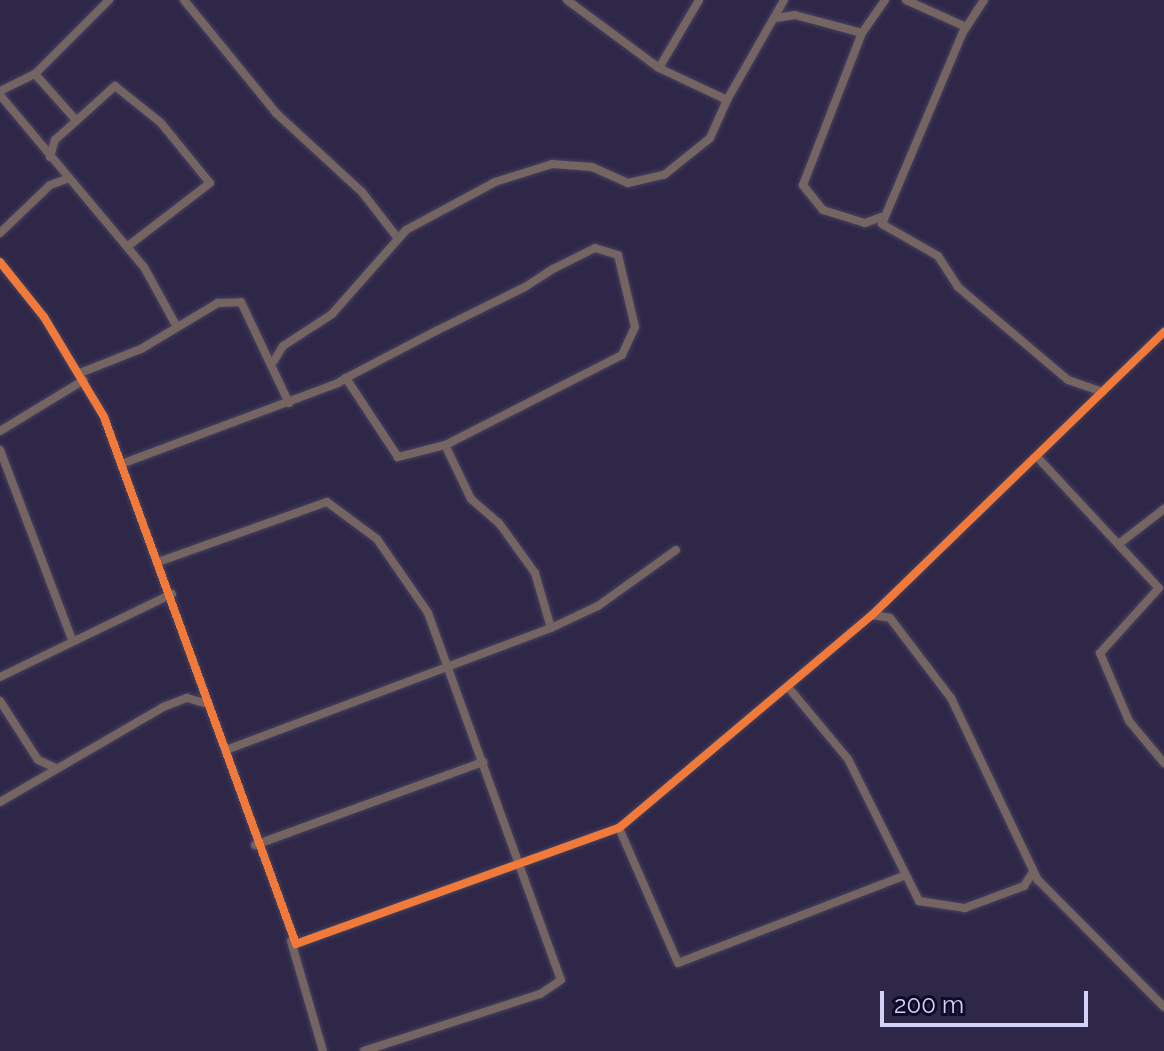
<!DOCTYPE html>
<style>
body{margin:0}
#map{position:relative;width:1164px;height:1051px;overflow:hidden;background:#2e2748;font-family:Raleway,sans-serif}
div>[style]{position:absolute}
.roads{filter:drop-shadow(0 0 2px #47415e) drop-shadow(0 0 2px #47415e)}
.minor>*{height:8px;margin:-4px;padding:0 4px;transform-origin:4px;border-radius:4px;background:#746462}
.cycleway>*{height:8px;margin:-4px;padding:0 4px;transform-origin:4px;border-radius:4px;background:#f17a3a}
span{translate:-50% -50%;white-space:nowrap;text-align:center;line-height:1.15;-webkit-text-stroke:8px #0f0b25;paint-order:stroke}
.scale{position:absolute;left:880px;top:991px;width:208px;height:36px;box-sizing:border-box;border:4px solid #d3d1f8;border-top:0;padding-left:10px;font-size:24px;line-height:28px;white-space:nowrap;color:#d3d1f8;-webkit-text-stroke:6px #0f0b25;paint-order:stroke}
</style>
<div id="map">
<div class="roads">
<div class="minor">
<i style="left:184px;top:0;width:146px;rotate:50.8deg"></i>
<i style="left:276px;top:113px;width:117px;rotate:42.6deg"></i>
<i style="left:362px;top:192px;width:56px;rotate:52.3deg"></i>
<i style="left:567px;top:0;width:114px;rotate:36.5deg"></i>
<i style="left:659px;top:68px;width:75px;rotate:25.2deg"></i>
<i style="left:727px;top:100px;width:115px;rotate:-60.3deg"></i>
<i style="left:906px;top:0;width:66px;rotate:24.2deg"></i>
<i style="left:984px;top:0;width:38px;rotate:123deg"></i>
<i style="left:963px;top:32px;width:208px;rotate:112.9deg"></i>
<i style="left:882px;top:224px;width:64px;rotate:29.7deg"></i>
<i style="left:938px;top:256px;width:37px;rotate:57deg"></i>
<i style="left:958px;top:287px;width:144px;rotate:40.2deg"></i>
<i style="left:1068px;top:380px;width:37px;rotate:19deg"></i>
<i style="left:776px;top:18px;width:19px;rotate:-9deg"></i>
<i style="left:795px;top:15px;width:69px;rotate:15deg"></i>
<i style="left:659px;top:68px;width:79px;rotate:-59.5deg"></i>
<i style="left:35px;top:74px;width:105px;rotate:-45deg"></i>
<i style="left:0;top:91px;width:39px;rotate:-26deg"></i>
<i style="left:35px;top:74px;width:60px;rotate:48.4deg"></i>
<i style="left:0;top:95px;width:224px;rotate:50.1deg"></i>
<i style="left:144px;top:267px;width:68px;rotate:61.2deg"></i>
<i style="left:50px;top:157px;width:18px;rotate:-74deg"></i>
<i style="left:55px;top:140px;width:81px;rotate:-42deg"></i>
<i style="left:115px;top:86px;width:59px;rotate:38.8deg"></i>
<i style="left:161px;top:123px;width:77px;rotate:50.8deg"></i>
<i style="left:210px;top:183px;width:103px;rotate:142.5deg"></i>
<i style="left:881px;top:217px;width:17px;rotate:159deg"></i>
<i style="left:865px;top:223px;width:44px;rotate:-162.8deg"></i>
<i style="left:823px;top:210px;width:32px;rotate:-129deg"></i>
<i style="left:803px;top:185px;width:163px;rotate:-68.8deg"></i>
<i style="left:862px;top:33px;width:40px;rotate:-55.1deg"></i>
<i style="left:0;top:233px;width:69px;rotate:-43.8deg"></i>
<i style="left:50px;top:185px;width:20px;rotate:-20deg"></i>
<i style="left:0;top:262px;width:70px;rotate:51.3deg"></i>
<i style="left:44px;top:317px;width:117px;rotate:59deg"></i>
<i style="left:104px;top:417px;width:561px;rotate:69.98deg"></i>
<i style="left:296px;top:944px;width:343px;rotate:-19.8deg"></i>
<i style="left:619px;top:828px;width:331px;rotate:-40.1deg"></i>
<i style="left:872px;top:615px;width:407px;rotate:-44.1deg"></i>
<i style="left:274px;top:361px;width:17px;rotate:-59deg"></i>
<i style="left:283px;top:346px;width:59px;rotate:-33.1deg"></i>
<i style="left:332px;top:314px;width:112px;rotate:-48.6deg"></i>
<i style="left:406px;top:230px;width:101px;rotate:-28.3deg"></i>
<i style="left:495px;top:182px;width:60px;rotate:-17.5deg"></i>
<i style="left:552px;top:164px;width:40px;rotate:4.3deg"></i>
<i style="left:592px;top:167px;width:39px;rotate:24deg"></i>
<i style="left:628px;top:183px;width:37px;rotate:-13deg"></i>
<i style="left:664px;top:175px;width:59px;rotate:-38.8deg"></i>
<i style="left:710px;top:138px;width:42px;rotate:-65.9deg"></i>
<i style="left:80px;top:373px;width:66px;rotate:-21.5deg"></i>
<i style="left:141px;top:349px;width:90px;rotate:-30.9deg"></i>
<i style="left:218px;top:303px;width:23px;rotate:-2deg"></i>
<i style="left:241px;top:302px;width:112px;rotate:64.6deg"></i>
<i style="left:0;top:431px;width:98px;rotate:-31.3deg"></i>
<i style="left:445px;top:445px;width:60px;rotate:64.3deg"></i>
<i style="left:471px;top:499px;width:37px;rotate:41deg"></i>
<i style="left:499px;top:523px;width:62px;rotate:54.2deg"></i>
<i style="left:535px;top:573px;width:57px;rotate:73.8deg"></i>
<i style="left:0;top:450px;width:200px;rotate:69.2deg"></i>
<i style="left:1039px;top:459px;width:176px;rotate:47.1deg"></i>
<i style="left:1159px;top:588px;width:88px;rotate:132.2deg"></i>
<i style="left:1100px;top:653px;width:74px;rotate:66.9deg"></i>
<i style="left:1129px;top:721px;width:55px;rotate:50.2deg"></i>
<i style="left:124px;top:463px;width:228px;rotate:-20.5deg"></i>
<i style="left:338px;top:383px;width:9px;rotate:-32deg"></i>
<i style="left:346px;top:378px;width:102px;rotate:-27.6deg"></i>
<i style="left:436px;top:331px;width:99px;rotate:-26.3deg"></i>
<i style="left:525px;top:287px;width:33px;rotate:-33deg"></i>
<i style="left:553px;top:269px;width:47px;rotate:-26.6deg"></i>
<i style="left:595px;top:248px;width:24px;rotate:17deg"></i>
<i style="left:618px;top:255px;width:74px;rotate:76.7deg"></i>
<i style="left:635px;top:327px;width:31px;rotate:115deg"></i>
<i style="left:622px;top:355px;width:199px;rotate:153deg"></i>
<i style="left:445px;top:445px;width:49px;rotate:165.7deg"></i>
<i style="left:398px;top:457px;width:95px;rotate:-123.4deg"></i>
<i style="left:1120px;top:543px;width:56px;rotate:-37.7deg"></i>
<i style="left:161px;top:561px;width:176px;rotate:-19.6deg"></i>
<i style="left:327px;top:502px;width:62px;rotate:36.5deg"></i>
<i style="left:377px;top:539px;width:90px;rotate:55.4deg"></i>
<i style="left:428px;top:613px;width:390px;rotate:70.1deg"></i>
<i style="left:561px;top:980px;width:25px;rotate:146deg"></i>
<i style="left:540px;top:994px;width:185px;rotate:162.1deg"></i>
<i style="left:872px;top:615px;width:18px;rotate:9deg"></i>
<i style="left:890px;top:618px;width:101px;rotate:52.7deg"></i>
<i style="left:951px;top:698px;width:202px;rotate:64.5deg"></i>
<i style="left:1038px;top:880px;width:179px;rotate:45.2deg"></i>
<i style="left:0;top:677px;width:191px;rotate:-25.8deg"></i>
<i style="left:788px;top:687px;width:94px;rotate:50.2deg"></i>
<i style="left:848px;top:759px;width:159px;rotate:63.4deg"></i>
<i style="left:919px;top:901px;width:47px;rotate:8.7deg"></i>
<i style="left:965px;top:908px;width:63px;rotate:-20.4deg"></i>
<i style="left:1024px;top:886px;width:17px;rotate:-57deg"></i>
<i style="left:0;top:701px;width:70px;rotate:57.2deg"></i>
<i style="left:38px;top:760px;width:17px;rotate:24deg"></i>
<i style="left:226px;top:750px;width:347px;rotate:-20.6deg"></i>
<i style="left:551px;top:628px;width:52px;rotate:-25.1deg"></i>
<i style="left:598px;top:606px;width:96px;rotate:-35.7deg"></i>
<i style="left:0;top:802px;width:189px;rotate:-30.2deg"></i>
<i style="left:163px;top:707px;width:26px;rotate:-21deg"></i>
<i style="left:187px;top:698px;width:22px;rotate:16deg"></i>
<i style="left:619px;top:828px;width:147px;rotate:66.4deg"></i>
<i style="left:678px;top:963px;width:241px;rotate:-21.1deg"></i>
<i style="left:255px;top:845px;width:243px;rotate:-20deg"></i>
<i style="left:291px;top:941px;width:115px;rotate:73.8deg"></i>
</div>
</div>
<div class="cycleway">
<i style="left:0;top:262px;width:70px;rotate:51.3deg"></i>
<i style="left:44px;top:317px;width:117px;rotate:59deg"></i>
<i style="left:104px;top:417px;width:561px;rotate:69.98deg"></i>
<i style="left:296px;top:944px;width:343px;rotate:-19.8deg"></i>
<i style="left:619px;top:828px;width:331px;rotate:-40.1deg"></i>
<i style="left:872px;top:615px;width:407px;rotate:-44.1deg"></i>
</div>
<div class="scale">200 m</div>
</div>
